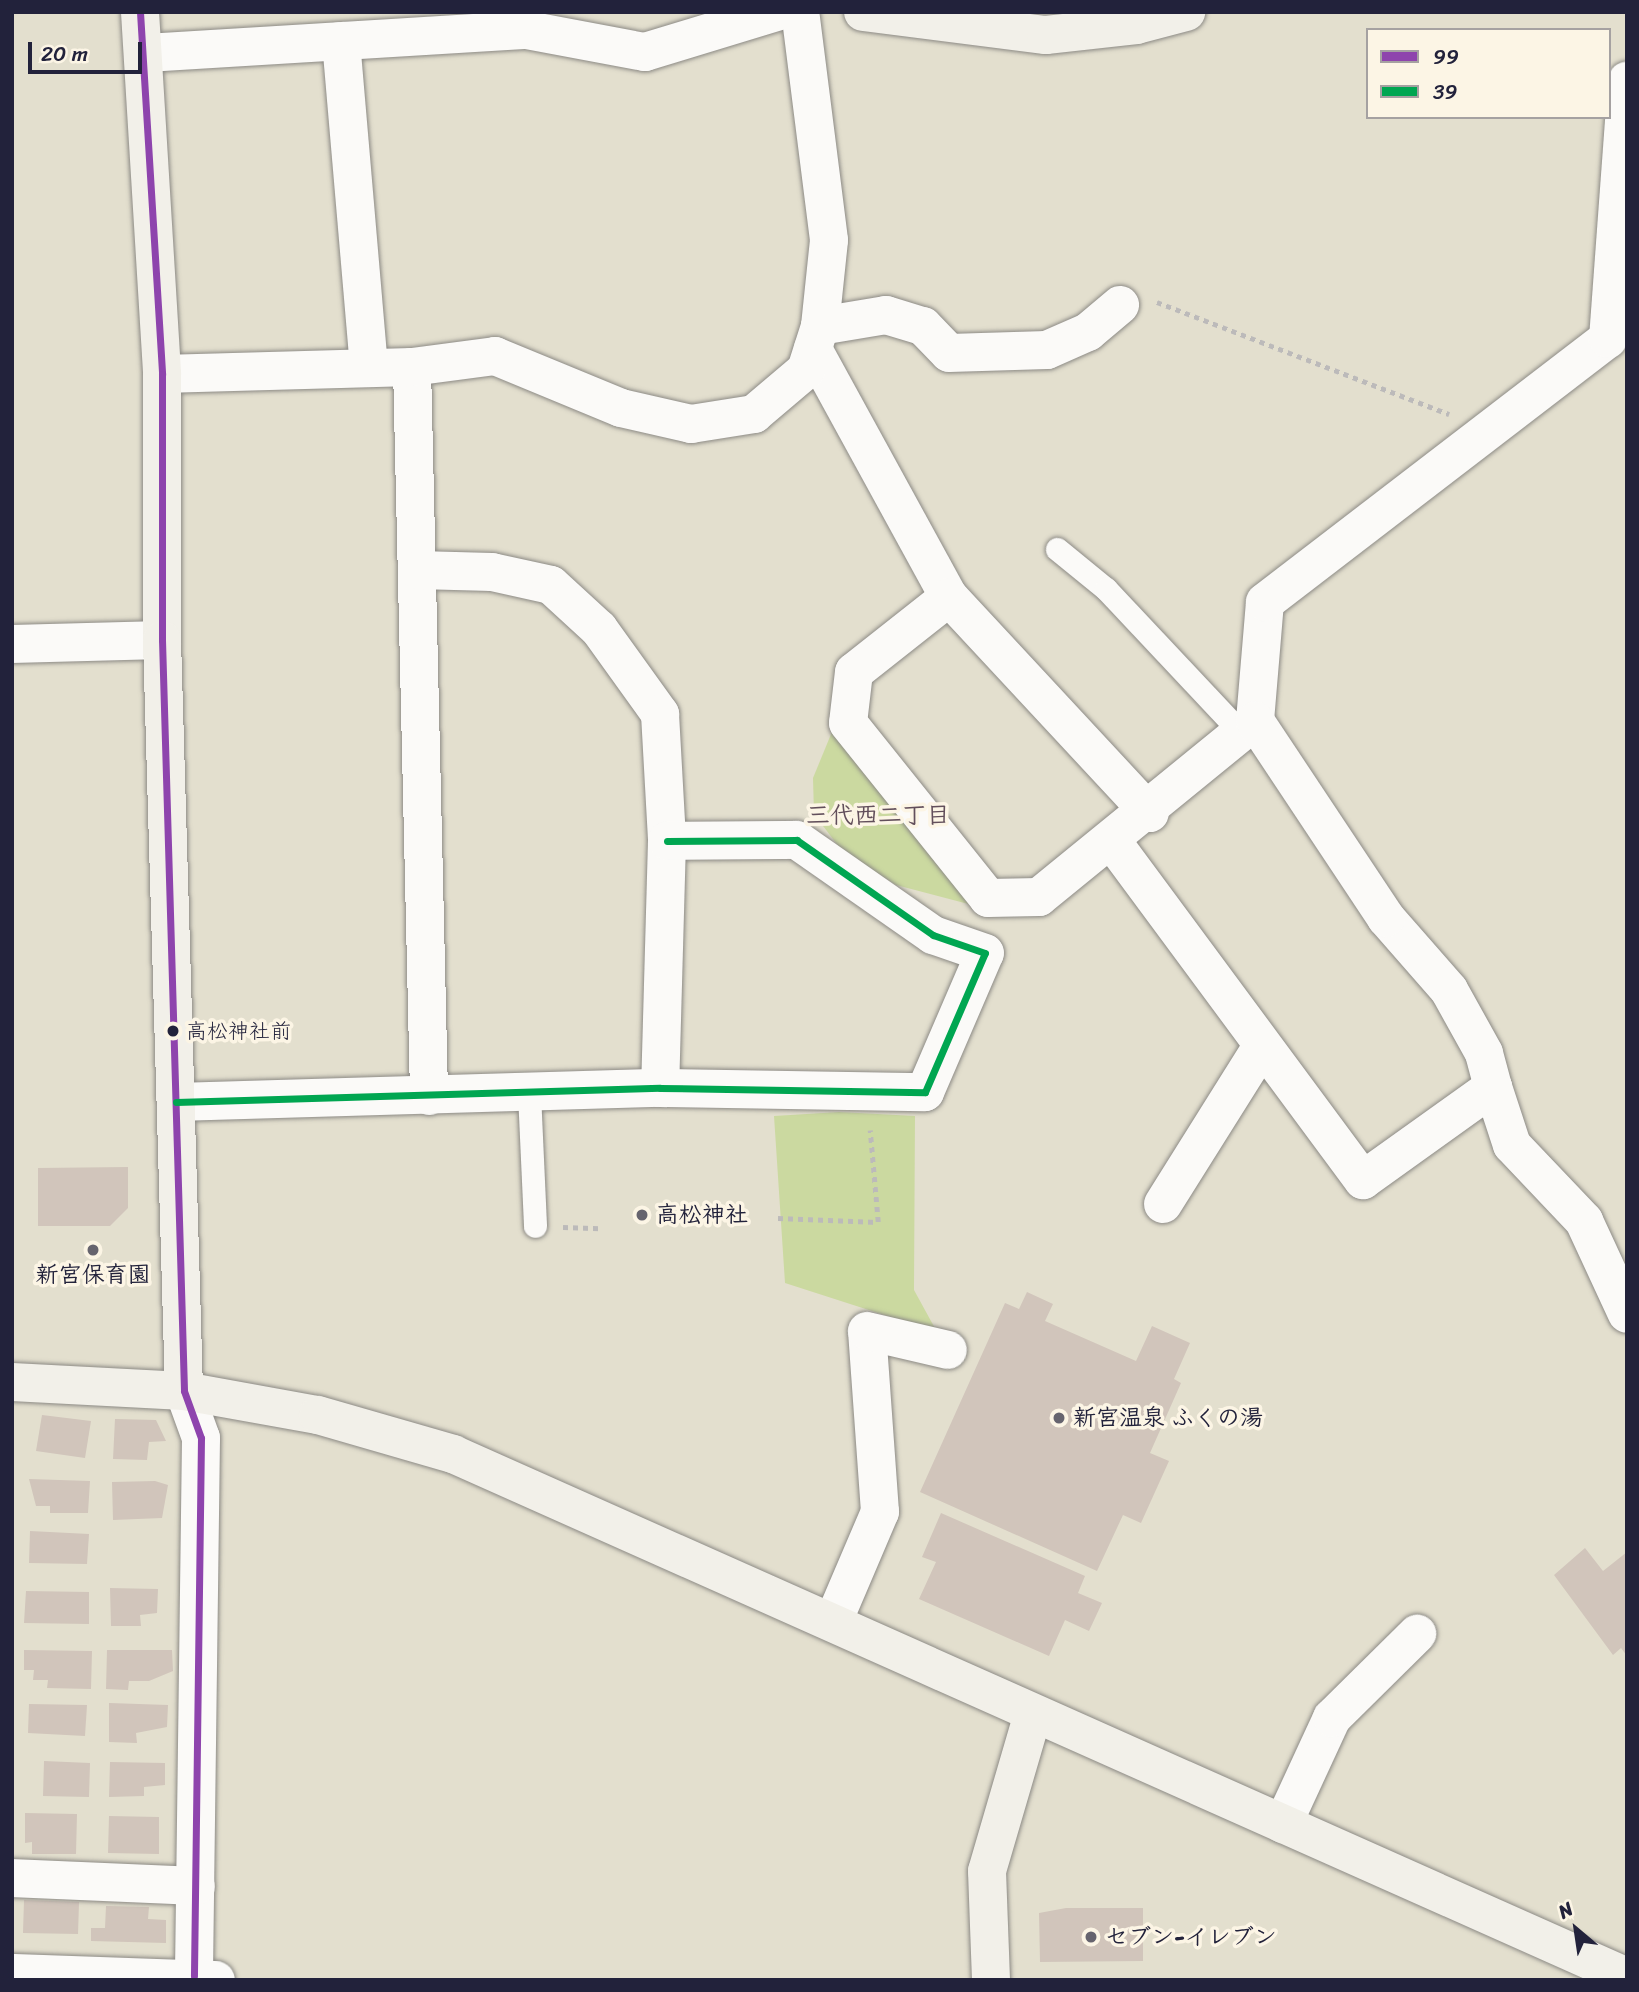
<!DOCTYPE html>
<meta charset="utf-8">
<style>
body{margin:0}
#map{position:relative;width:1639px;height:1992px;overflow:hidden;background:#e3dfce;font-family:Sriracha,"Klee One",sans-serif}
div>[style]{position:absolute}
.green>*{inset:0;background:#cbd9a0}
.building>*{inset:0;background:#d1c5bb}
.path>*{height:4.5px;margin-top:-2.25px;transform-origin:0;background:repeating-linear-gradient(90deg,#bcbaba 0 5px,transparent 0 10px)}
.roads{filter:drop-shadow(0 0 2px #8c8a85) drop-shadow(0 0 2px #8c8a85)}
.lane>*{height:23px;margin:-11.5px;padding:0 11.5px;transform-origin:11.5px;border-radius:11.5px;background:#fbfaf8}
.street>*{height:38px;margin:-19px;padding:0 19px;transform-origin:19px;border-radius:19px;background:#fbfaf8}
.secondary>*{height:38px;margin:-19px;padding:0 19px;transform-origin:19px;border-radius:19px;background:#f2f0e9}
.bus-1>*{height:7px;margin:-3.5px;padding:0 3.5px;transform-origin:3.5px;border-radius:3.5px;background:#8e44ad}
.bus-2>*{height:7px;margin:-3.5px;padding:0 3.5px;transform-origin:3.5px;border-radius:3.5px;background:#00a651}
.dots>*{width:19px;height:19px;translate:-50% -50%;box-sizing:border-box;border:4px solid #fcf5e5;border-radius:50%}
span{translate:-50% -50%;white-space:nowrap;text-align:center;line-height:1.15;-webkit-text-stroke:7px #fcf5e5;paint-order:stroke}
.bus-label{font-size:21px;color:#22223b}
.left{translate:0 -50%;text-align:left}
.poi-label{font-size:23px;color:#22223b;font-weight:700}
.neighbourhood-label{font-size:24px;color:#624f5b;font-weight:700}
.frame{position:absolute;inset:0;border:14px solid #22223b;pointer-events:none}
.legend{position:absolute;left:1366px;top:28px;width:245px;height:91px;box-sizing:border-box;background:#fcf5e5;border:2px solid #a5a1a1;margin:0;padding:9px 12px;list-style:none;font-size:21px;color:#22223b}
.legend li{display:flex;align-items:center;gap:14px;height:35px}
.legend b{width:35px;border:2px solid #a5a1a1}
.north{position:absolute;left:1541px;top:1894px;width:70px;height:70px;-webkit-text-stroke:5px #fcf5e5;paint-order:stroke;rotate:331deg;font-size:19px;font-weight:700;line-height:28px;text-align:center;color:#22223b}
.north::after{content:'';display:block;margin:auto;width:24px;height:32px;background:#22223b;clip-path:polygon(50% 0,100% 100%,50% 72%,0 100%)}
.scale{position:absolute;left:28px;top:42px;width:114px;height:32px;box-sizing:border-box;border:4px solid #22223b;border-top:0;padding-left:9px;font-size:21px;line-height:24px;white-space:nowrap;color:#22223b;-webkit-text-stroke:5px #fcf5e5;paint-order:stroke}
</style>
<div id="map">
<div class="green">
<i style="clip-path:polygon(834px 727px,976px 906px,896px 885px,842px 851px,814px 814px,813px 778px)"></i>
<i style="clip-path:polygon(839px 1112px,915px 1116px,914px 1290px,937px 1332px,785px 1283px,774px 1116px)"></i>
</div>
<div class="building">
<i style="clip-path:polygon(128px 1167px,128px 1208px,110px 1226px,38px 1226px,38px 1168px)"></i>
<i style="clip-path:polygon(1027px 1292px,1053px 1304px,1045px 1321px,1136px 1361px,1152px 1326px,1190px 1343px,1174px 1379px,1181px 1383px,1150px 1453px,1169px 1461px,1141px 1523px,1123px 1515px,1097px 1571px,920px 1492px,1005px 1303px,1019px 1309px)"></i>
<i style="clip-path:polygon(42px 1415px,91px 1421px,85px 1458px,36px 1451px)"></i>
<i style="clip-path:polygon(115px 1419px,156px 1420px,166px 1441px,149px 1442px,147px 1460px,113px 1459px)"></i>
<i style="clip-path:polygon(29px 1479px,90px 1481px,88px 1513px,50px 1513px,50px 1506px,36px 1506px)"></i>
<i style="clip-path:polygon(155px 1481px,168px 1485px,162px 1518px,113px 1520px,112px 1482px)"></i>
<i style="clip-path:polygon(941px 1513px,1085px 1576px,1078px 1593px,1102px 1603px,1089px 1631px,1065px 1620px,1049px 1656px,919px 1599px,936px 1562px,922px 1557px)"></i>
<i style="clip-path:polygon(30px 1531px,89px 1534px,87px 1564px,29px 1563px)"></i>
<i style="clip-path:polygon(1585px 1548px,1603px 1571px,1627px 1552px,1627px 1656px,1621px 1648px,1613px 1655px,1554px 1575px)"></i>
<i style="clip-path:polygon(110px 1588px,158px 1589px,157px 1613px,140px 1615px,141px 1626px,111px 1626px)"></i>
<i style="clip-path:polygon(26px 1591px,89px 1592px,89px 1624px,24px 1623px)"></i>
<i style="clip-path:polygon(24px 1650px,92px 1651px,91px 1689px,47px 1688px,48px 1680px,33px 1680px,34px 1670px,24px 1670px)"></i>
<i style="clip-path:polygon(107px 1650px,172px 1650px,173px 1671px,149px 1681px,129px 1681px,128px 1690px,106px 1689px)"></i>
<i style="clip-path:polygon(109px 1703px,168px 1705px,167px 1727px,136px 1733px,137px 1743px,109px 1742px)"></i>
<i style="clip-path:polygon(29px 1704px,87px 1705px,85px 1736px,28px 1733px)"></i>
<i style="clip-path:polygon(44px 1761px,90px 1763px,89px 1797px,43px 1796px)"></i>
<i style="clip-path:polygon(110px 1762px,165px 1763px,165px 1785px,144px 1787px,144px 1796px,109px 1797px)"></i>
<i style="clip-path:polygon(25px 1813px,77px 1814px,76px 1854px,32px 1854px,32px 1842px,25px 1843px)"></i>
<i style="clip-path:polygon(109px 1816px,159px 1817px,159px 1854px,108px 1853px)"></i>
<i style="clip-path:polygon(24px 1900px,79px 1902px,78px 1934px,23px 1933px)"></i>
<i style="clip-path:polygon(106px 1906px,149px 1907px,148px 1919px,166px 1920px,166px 1943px,91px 1941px,91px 1928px,105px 1928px)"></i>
<i style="clip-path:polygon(1066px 1908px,1143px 1908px,1143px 1961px,1040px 1962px,1039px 1913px)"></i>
</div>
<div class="path">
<i style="left:1157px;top:302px;width:313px;rotate:21deg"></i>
<i style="left:778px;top:1218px;width:100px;rotate:2.3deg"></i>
<i style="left:878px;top:1222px;width:92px;rotate:-95deg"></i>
<i style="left:563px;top:1227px;width:37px;rotate:2deg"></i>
</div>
<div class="roads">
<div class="lane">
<i style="left:1057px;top:549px;width:63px;rotate:39.2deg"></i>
<i style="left:1106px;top:589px;width:197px;rotate:46.8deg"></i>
<i style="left:529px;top:1093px;width:133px;rotate:87.4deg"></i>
</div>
<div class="street">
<i style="left:341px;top:41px;width:327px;rotate:85.1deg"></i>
<i style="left:146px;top:53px;width:382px;rotate:-3.5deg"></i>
<i style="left:527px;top:30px;width:120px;rotate:10.6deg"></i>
<i style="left:645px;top:52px;width:138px;rotate:-16.9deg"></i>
<i style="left:820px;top:326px;width:67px;rotate:-9.5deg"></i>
<i style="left:886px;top:315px;width:39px;rotate:17deg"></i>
<i style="left:923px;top:326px;width:37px;rotate:46deg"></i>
<i style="left:949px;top:353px;width:98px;rotate:-1.8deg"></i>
<i style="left:1047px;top:350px;width:45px;rotate:-23.7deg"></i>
<i style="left:1088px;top:332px;width:42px;rotate:-40.2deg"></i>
<i style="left:813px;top:349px;width:283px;rotate:61.3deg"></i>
<i style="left:949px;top:597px;width:295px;rotate:47.1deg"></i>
<i style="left:412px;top:367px;width:729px;rotate:88.66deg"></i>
<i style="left:162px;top:374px;width:250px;rotate:-1.6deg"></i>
<i style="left:412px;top:367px;width:84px;rotate:-7.5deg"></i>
<i style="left:495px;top:356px;width:136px;rotate:22.4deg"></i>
<i style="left:621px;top:408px;width:72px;rotate:12.9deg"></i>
<i style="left:691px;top:424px;width:64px;rotate:-9deg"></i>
<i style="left:754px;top:414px;width:68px;rotate:-40.2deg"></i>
<i style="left:806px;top:370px;width:46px;rotate:-72.3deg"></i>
<i style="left:820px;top:326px;width:86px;rotate:-84deg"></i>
<i style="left:829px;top:240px;width:230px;rotate:-97.2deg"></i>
<i style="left:418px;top:570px;width:74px;rotate:1.5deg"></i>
<i style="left:492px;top:572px;width:60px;rotate:12.4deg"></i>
<i style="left:551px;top:585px;width:65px;rotate:42.5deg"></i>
<i style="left:599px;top:629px;width:105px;rotate:54.3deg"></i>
<i style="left:660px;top:714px;width:127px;rotate:86.8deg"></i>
<i style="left:667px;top:841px;width:247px;rotate:91.6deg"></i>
<i style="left:949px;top:597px;width:121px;rotate:141.7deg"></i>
<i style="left:854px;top:672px;width:51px;rotate:96.7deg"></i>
<i style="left:848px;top:723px;width:224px;rotate:51.3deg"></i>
<i style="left:988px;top:898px;width:51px;rotate:-1.1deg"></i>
<i style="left:1039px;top:897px;width:279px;rotate:-39.2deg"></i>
<i style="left:1255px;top:721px;width:119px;rotate:-85.2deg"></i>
<i style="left:1265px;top:602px;width:432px;rotate:-37.5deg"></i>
<i style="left:1608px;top:339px;width:259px;rotate:-85.8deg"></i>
<i style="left:12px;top:644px;width:150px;rotate:-1.5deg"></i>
<i style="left:1112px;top:841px;width:422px;rotate:53.5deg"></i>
<i style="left:1363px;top:1180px;width:160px;rotate:-35.6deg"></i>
<i style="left:1493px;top:1087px;width:35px;rotate:-105deg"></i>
<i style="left:1484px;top:1053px;width:72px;rotate:-119.1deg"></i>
<i style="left:1449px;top:990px;width:96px;rotate:-131.2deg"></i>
<i style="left:1386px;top:918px;width:237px;rotate:-123.6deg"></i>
<i style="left:1493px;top:1087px;width:61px;rotate:71.9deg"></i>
<i style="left:1512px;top:1145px;width:105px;rotate:46.5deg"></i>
<i style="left:1584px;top:1221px;width:102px;rotate:65.2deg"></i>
<i style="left:176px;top:1102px;width:484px;rotate:-1.7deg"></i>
<i style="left:660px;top:1088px;width:265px;rotate:0.9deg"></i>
<i style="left:925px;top:1092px;width:151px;rotate:-66.7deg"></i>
<i style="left:985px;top:953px;width:55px;rotate:-160.9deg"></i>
<i style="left:933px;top:935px;width:166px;rotate:-145.1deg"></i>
<i style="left:797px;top:840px;width:130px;rotate:179.6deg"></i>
<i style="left:1163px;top:1204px;width:184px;rotate:-57.9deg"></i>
<i style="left:184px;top:1391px;width:50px;rotate:70.1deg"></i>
<i style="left:201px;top:1438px;width:538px;rotate:90.75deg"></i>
<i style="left:833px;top:1622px;width:120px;rotate:-66.9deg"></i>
<i style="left:880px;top:1512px;width:181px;rotate:-94.1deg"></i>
<i style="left:867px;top:1331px;width:83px;rotate:13.2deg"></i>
<i style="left:1283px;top:1824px;width:117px;rotate:-65.2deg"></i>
<i style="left:1332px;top:1718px;width:120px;rotate:-44.7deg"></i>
<i style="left:12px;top:1878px;width:184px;rotate:2.5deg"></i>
<i style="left:12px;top:1973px;width:204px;rotate:2deg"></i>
</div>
<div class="secondary">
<i style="left:140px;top:12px;width:363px;rotate:86.5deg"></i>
<i style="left:162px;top:374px;width:266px;rotate:90deg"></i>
<i style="left:162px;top:640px;width:751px;rotate:88.32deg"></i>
<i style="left:863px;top:12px;width:184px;rotate:7.2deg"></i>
<i style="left:1046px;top:35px;width:91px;rotate:-6.3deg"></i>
<i style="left:1136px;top:25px;width:52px;rotate:-14.6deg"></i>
<i style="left:12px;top:1382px;width:172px;rotate:3deg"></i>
<i style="left:184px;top:1391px;width:136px;rotate:10.2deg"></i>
<i style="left:318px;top:1415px;width:141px;rotate:16.1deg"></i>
<i style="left:453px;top:1454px;width:1285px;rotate:24.01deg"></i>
<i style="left:991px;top:1980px;width:109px;rotate:-92.1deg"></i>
<i style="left:987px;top:1871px;width:160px;rotate:-73.7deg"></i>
</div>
</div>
<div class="bus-1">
<i style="left:140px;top:12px;width:363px;rotate:86.5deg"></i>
<i style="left:162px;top:374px;width:266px;rotate:90deg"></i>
<i style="left:162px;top:640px;width:751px;rotate:88.32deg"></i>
<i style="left:184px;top:1391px;width:50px;rotate:70.1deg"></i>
<i style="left:201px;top:1438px;width:538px;rotate:90.75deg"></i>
</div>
<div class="bus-2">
<i style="left:176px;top:1102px;width:484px;rotate:-1.7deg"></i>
<i style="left:660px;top:1088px;width:265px;rotate:0.9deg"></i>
<i style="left:925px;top:1092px;width:151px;rotate:-66.7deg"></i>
<i style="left:985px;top:953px;width:55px;rotate:-160.9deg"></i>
<i style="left:933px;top:935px;width:166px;rotate:-145.1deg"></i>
<i style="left:797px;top:840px;width:130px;rotate:179.6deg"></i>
</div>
<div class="dots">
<i style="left:173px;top:1031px;background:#22223b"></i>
<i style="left:642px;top:1215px;background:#66646e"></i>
<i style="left:93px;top:1250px;background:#66646e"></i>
<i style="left:1059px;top:1418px;background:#66646e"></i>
<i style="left:1091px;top:1937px;background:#66646e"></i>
</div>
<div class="bus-label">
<span class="left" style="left:186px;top:1031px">高松神社前</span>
</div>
<div class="poi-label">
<span class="left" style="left:656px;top:1215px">高松神社</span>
<span style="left:93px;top:1275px">新宮保育園</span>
<span class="left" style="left:1073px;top:1418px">新宮温泉 ふくの湯</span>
<span class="left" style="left:1105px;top:1937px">セブン-イレブン</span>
</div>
<div class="neighbourhood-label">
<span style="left:878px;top:816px">三代西二丁目</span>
</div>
<div class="frame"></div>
<ul class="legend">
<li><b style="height:9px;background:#8e44ad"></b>99</li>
<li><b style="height:9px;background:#00a651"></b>39</li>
</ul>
<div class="north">N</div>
<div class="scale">20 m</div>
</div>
